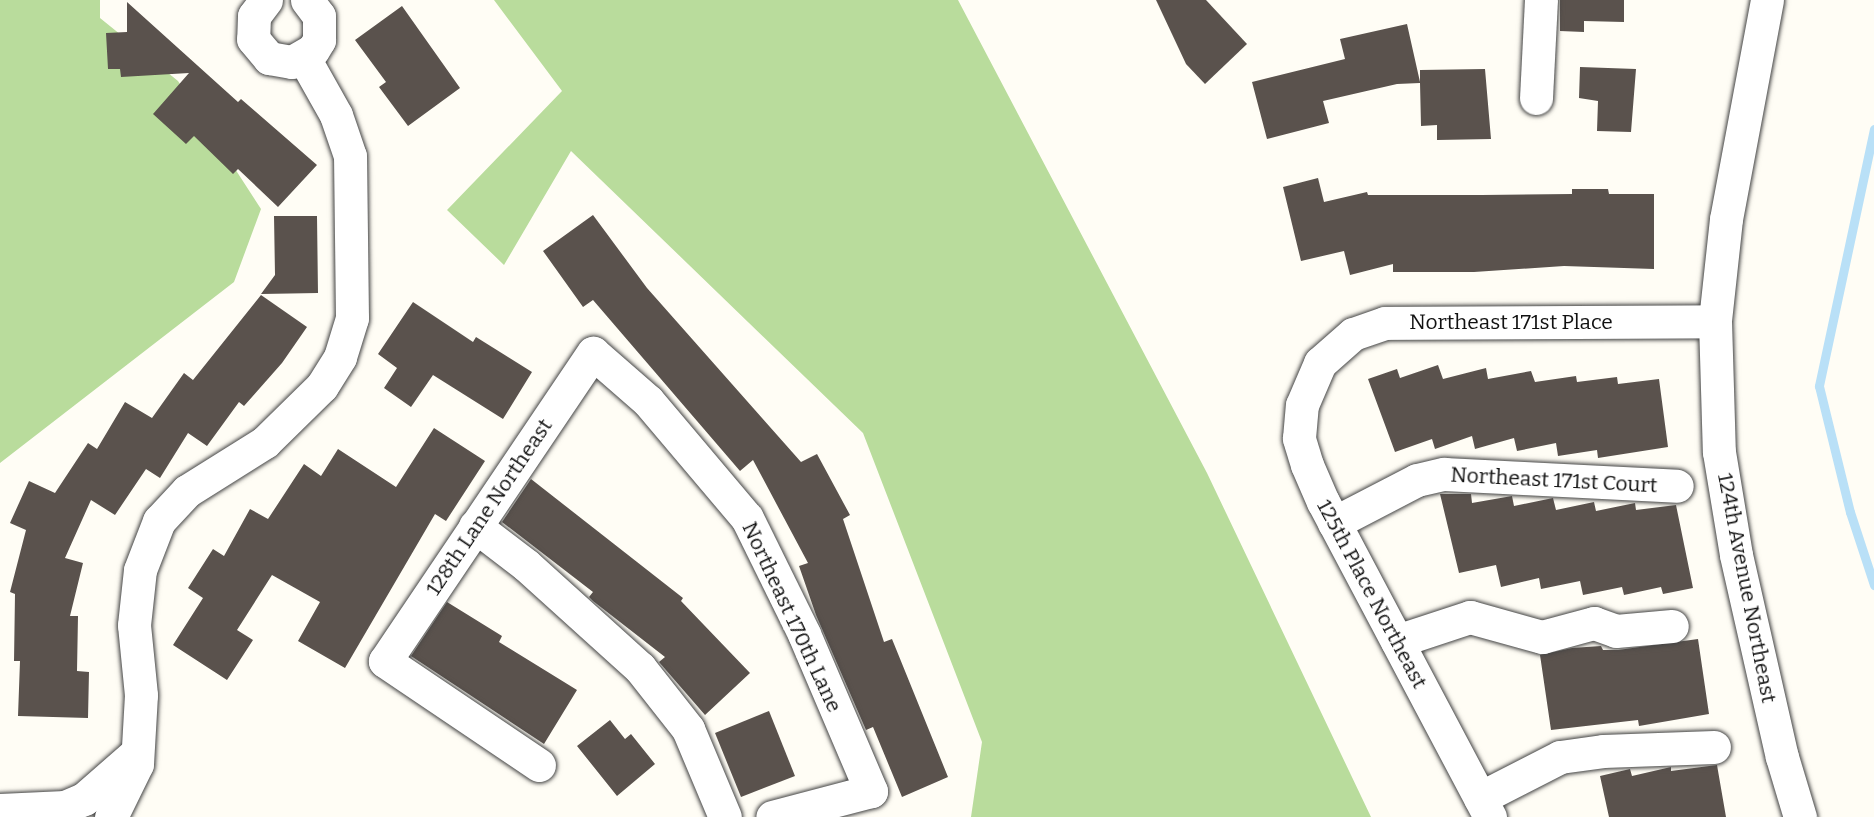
<!DOCTYPE html>
<style>
body{margin:0}
#map{position:relative;width:1874px;height:817px;overflow:hidden;background:#fffdf5;font-family:Bitter,serif}
div>[style]{position:absolute}
.forest>*{inset:0;background:#b9dc9c}
.stream>*{height:9px;margin:-4.5px;padding:0 4.5px;transform-origin:4.5px;border-radius:4.5px;background:#b9e0f7}
.building>*{inset:0;background:#5a524d}
.roads{filter:drop-shadow(0 0 2px #444) drop-shadow(0 0 2px #444)}
.minor>*{height:33px;margin:-16.5px;padding:0 16.5px;transform-origin:16.5px;border-radius:16.5px;background:#fff}
span{translate:-50% -50%;white-space:nowrap;text-align:center;line-height:1.15;-webkit-text-stroke:6px #fff;paint-order:stroke}
.street-label{font-size:21px;color:#111}
</style>
<div id="map">
<div class="forest">
<i style="clip-path:polygon(0 0,100px 0,100px 18px,178px 81px,261px 209px,234px 282px,0 463px)"></i>
<i style="clip-path:polygon(494px 0,958px 0,1207px 473px,1371px 817px,971px 817px,982px 742px,863px 433px,571px 151px,504px 265px,447px 210px,562px 91px)"></i>
</div>
<div class="stream">
<i style="left:1874px;top:129px;width:263px;rotate:102.1deg"></i>
<i style="left:1819px;top:386px;width:130px;rotate:76.2deg"></i>
<i style="left:1850px;top:512px;width:77px;rotate:71.8deg"></i>
</div>
<div class="building">
<i style="clip-path:polygon(1156px 0,1206px 0,1247px 44px,1205px 84px,1186px 64px)"></i>
<i style="clip-path:polygon(1560px 0,1624px 0,1624px 22px,1584px 21px,1584px 32px,1560px 31px)"></i>
<i style="clip-path:polygon(127px 2px,238px 102px,241px 99px,317px 165px,278px 207px,238px 169px,233px 174px,194px 136px,186px 144px,153px 114px,189px 73px,121px 77px,120px 69px,108px 69px,106px 33px,127px 32px)"></i>
<i style="clip-path:polygon(402px 6px,460px 88px,408px 126px,379px 87px,386px 82px,355px 40px)"></i>
<i style="clip-path:polygon(1407px 24px,1420px 82px,1420px 70px,1485px 69px,1491px 139px,1437px 140px,1437px 125px,1421px 126px,1420px 83px,1397px 84px,1323px 101px,1329px 123px,1267px 139px,1252px 82px,1345px 59px,1340px 39px)"></i>
<i style="clip-path:polygon(1580px 67px,1636px 69px,1631px 132px,1597px 131px,1598px 101px,1579px 98px)"></i>
<i style="clip-path:polygon(1318px 178px,1324px 202px,1367px 192px,1368px 195px,1482px 195px,1572px 194px,1572px 189px,1608px 189px,1609px 194px,1654px 194px,1654px 269px,1564px 266px,1474px 272px,1393px 272px,1393px 264px,1350px 275px,1344px 251px,1301px 261px,1283px 187px)"></i>
<i style="clip-path:polygon(593px 215px,647px 288px,801px 462px,817px 454px,850px 515px,843px 519px,884px 642px,892px 639px,948px 777px,902px 797px,873px 727px,866px 730px,816px 615px,799px 566px,808px 563px,753px 460px,740px 471px,593px 300px,583px 307px,543px 251px)"></i>
<i style="clip-path:polygon(274px 216px,317px 216px,318px 293px,261px 294px,275px 275px)"></i>
<i style="clip-path:polygon(261px 295px,307px 327px,282px 363px,244px 406px,239px 402px,207px 446px,188px 433px,160px 478px,146px 469px,115px 515px,91px 500px,65px 558px,83px 563px,70px 616px,78px 616px,77px 671px,89px 672px,88px 718px,18px 716px,20px 661px,14px 661px,15px 594px,10px 592px,26px 530px,10px 523px,29px 481px,55px 493px,88px 443px,97px 449px,125px 402px,152px 418px,184px 373px,193px 380px)"></i>
<i style="clip-path:polygon(413px 302px,473px 342px,476px 337px,532px 372px,503px 419px,433px 375px,411px 407px,384px 388px,397px 368px,378px 354px)"></i>
<i style="clip-path:polygon(1438px 365px,1443px 379px,1486px 368px,1488px 379px,1531px 371px,1535px 382px,1576px 376px,1577px 382px,1617px 377px,1618px 384px,1659px 379px,1668px 447px,1598px 458px,1597px 450px,1558px 456px,1556px 443px,1517px 451px,1514px 438px,1475px 449px,1472px 436px,1435px 449px,1432px 439px,1395px 452px,1368px 379px,1397px 369px,1400px 378px)"></i>
<i style="clip-path:polygon(434px 428px,485px 461px,446px 521px,435px 514px,345px 668px,298px 641px,320px 602px,272px 575px,237px 630px,253px 640px,227px 680px,173px 645px,203px 598px,188px 588px,213px 549px,224px 556px,250px 509px,268px 519px,304px 464px,321px 476px,338px 449px,396px 487px)"></i>
<i style="clip-path:polygon(531px 479px,683px 598px,681px 601px,750px 673px,705px 715px,659px 662px,665px 657px,593px 601px,589px 597px,593px 592px,502px 522px)"></i>
<i style="clip-path:polygon(1440px 494px,1471px 494px,1472px 503px,1512px 496px,1514px 506px,1553px 498px,1556px 510px,1594px 502px,1596px 511px,1635px 503px,1636px 510px,1676px 505px,1693px 588px,1663px 594px,1661px 587px,1624px 595px,1622px 587px,1583px 595px,1580px 581px,1541px 589px,1539px 578px,1501px 587px,1496px 565px,1459px 573px)"></i>
<i style="clip-path:polygon(447px 602px,502px 636px,499px 642px,577px 690px,544px 744px,411px 656px)"></i>
<i style="clip-path:polygon(1698px 639px,1709px 714px,1639px 726px,1638px 720px,1551px 730px,1540px 655px,1572px 648px,1601px 646px,1603px 650px,1618px 650px)"></i>
<i style="clip-path:polygon(769px 711px,795px 776px,741px 797px,715px 733px)"></i>
<i style="clip-path:polygon(610px 720px,625px 739px,631px 734px,655px 764px,617px 796px,577px 746px)"></i>
<i style="clip-path:polygon(1717px 765px,1726px 817px,1609px 817px,1600px 776px,1630px 769px,1632px 776px,1671px 767px,1671px 771px)"></i>
</div>
<div class="roads">
<div class="minor">
<i style="left:266px;top:0;width:20px;rotate:127deg"></i>
<i style="left:254px;top:16px;width:23px;rotate:92deg"></i>
<i style="left:253px;top:39px;width:25px;rotate:50deg"></i>
<i style="left:269px;top:58px;width:23px;rotate:10deg"></i>
<i style="left:292px;top:62px;width:24px;rotate:-30deg"></i>
<i style="left:313px;top:50px;width:12px;rotate:-59deg"></i>
<i style="left:319px;top:40px;width:24px;rotate:-90deg"></i>
<i style="left:319px;top:16px;width:20px;rotate:-127deg"></i>
<i style="left:1767px;top:0;width:223px;rotate:100.6deg"></i>
<i style="left:1726px;top:219px;width:103px;rotate:96.2deg"></i>
<i style="left:1715px;top:321px;width:131px;rotate:88.3deg"></i>
<i style="left:1719px;top:452px;width:104px;rotate:80.6deg"></i>
<i style="left:1736px;top:555px;width:207px;rotate:77.2deg"></i>
<i style="left:1782px;top:757px;width:63px;rotate:73.3deg"></i>
<i style="left:1536px;top:98px;width:98px;rotate:-87.1deg"></i>
<i style="left:1334px;top:523px;width:93px;rotate:-27.4deg"></i>
<i style="left:1417px;top:480px;width:28px;rotate:-13deg"></i>
<i style="left:1444px;top:474px;width:233px;rotate:2.9deg"></i>
<i style="left:475px;top:526px;width:64px;rotate:37.4deg"></i>
<i style="left:526px;top:565px;width:154px;rotate:42.1deg"></i>
<i style="left:640px;top:668px;width:78px;rotate:51.8deg"></i>
<i style="left:688px;top:729px;width:95px;rotate:67.2deg"></i>
<i style="left:1397px;top:641px;width:77px;rotate:-18.2deg"></i>
<i style="left:1470px;top:617px;width:75px;rotate:15.5deg"></i>
<i style="left:1542px;top:637px;width:54px;rotate:-15.1deg"></i>
<i style="left:1594px;top:623px;width:23px;rotate:20deg"></i>
<i style="left:1616px;top:631px;width:56px;rotate:-5.1deg"></i>
<i style="left:539px;top:765px;width:186px;rotate:-146deg"></i>
<i style="left:385px;top:661px;width:372px;rotate:-56deg"></i>
<i style="left:593px;top:353px;width:73px;rotate:41.1deg"></i>
<i style="left:648px;top:401px;width:153px;rotate:49.8deg"></i>
<i style="left:747px;top:518px;width:129px;rotate:63.8deg"></i>
<i style="left:804px;top:634px;width:171px;rotate:66.9deg"></i>
<i style="left:871px;top:791px;width:102px;rotate:165.3deg"></i>
<i style="left:1480px;top:798px;width:90px;rotate:-27.1deg"></i>
<i style="left:1560px;top:757px;width:43px;rotate:-7.9deg"></i>
<i style="left:1603px;top:751px;width:111px;rotate:-2.1deg"></i>
<i style="left:0;top:810px;width:65px;rotate:-2.6deg"></i>
<i style="left:65px;top:807px;width:21px;rotate:-23deg"></i>
<i style="left:84px;top:799px;width:67px;rotate:-41.3deg"></i>
<i style="left:111px;top:817px;width:59px;rotate:-63.9deg"></i>
<i style="left:137px;top:764px;width:69px;rotate:-86.7deg"></i>
<i style="left:141px;top:695px;width:70px;rotate:-95.7deg"></i>
<i style="left:134px;top:625px;width:55px;rotate:-83.8deg"></i>
<i style="left:140px;top:570px;width:53px;rotate:-68.8deg"></i>
<i style="left:159px;top:521px;width:41px;rotate:-47deg"></i>
<i style="left:187px;top:491px;width:92px;rotate:-32.1deg"></i>
<i style="left:265px;top:442px;width:80px;rotate:-44.5deg"></i>
<i style="left:322px;top:386px;width:34px;rotate:-58deg"></i>
<i style="left:340px;top:357px;width:41px;rotate:-72.9deg"></i>
<i style="left:352px;top:318px;width:162px;rotate:-90.7deg"></i>
<i style="left:350px;top:156px;width:43px;rotate:-108.9deg"></i>
<i style="left:336px;top:115px;width:65px;rotate:-119.3deg"></i>
<i style="left:1490px;top:817px;width:357px;rotate:-117.9deg"></i>
<i style="left:1323px;top:502px;width:40px;rotate:-113.4deg"></i>
<i style="left:1307px;top:465px;width:28px;rotate:-107deg"></i>
<i style="left:1299px;top:438px;width:33px;rotate:-85deg"></i>
<i style="left:1302px;top:405px;width:46px;rotate:-66.8deg"></i>
<i style="left:1320px;top:363px;width:44px;rotate:-41.3deg"></i>
<i style="left:1353px;top:334px;width:34px;rotate:-19deg"></i>
<i style="left:1385px;top:323px;width:330px;rotate:-0.3deg"></i>
</div>
</div>
<div class="street-label">
<span style="left:1511px;top:322px">Northeast 171st Place</span>
<span style="left:1554px;top:480px;rotate:3deg">Northeast 171st Court</span>
<span style="left:489px;top:507px;rotate:-56deg">128th Lane Northeast</span>
<span style="left:1747px;top:588px;rotate:79deg">124th Avenue Northeast</span>
<span style="left:1372px;top:594px;rotate:62deg">125th Place Northeast</span>
<span style="left:792px;top:617px;rotate:65deg">Northeast 170th Lane</span>
</div>
</div>
